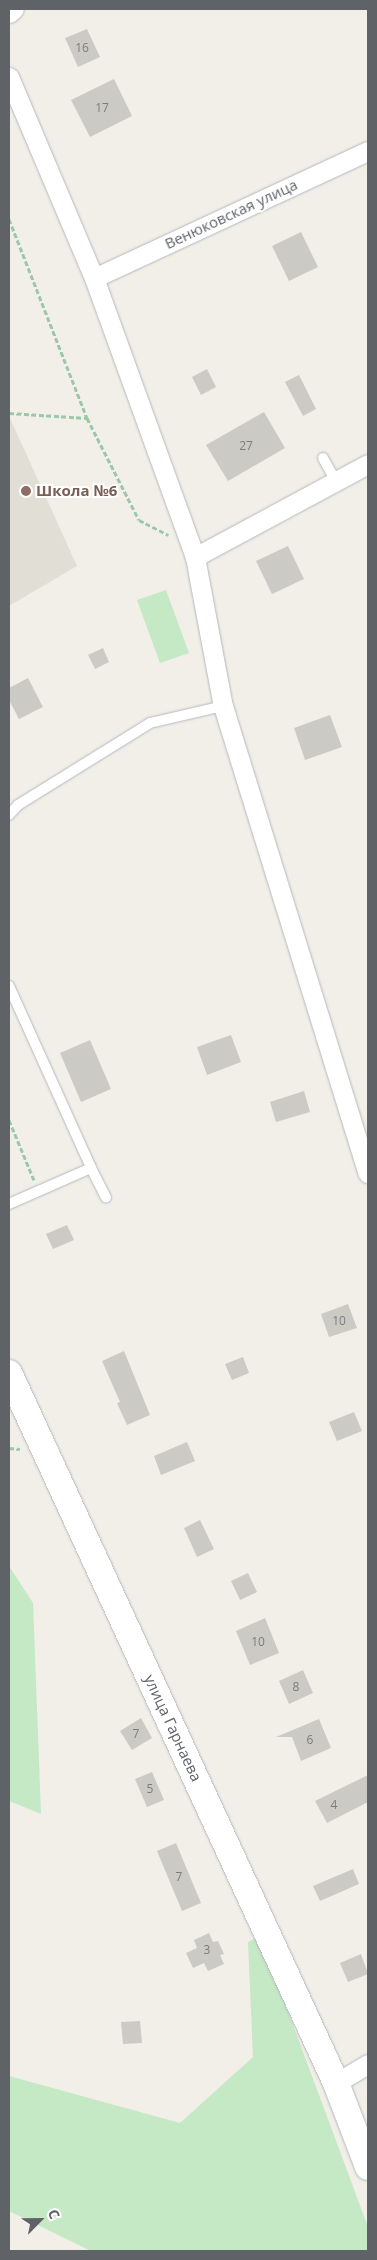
<!DOCTYPE html>
<meta charset="utf-8">
<style>
body{margin:0}
#map{position:relative;width:377px;height:2260px;overflow:hidden;background:#f1efe8;font-family:"Open Sans",sans-serif}
div>[style]{position:absolute}
.education>*{inset:0;background:#e1ded6}
.green>*{inset:0;background:#c5e8c5}
.building>*{inset:0;background:#cccac5}
.path>*{height:3px;margin-top:-1.5px;transform-origin:0;background:repeating-linear-gradient(90deg,#9cc7a9 0 5px,transparent 0 7.5px)}
.roads{filter:drop-shadow(0 0 1px #b5b8bc) drop-shadow(0 0 1px #b5b8bc)}
.lane>*{height:10px;margin:-5px;padding:0 5px;transform-origin:5px;border-radius:5px;background:#fff}
.street>*{height:19px;margin:-9.5px;padding:0 9.5px;transform-origin:9.5px;border-radius:9.5px;background:#fff}
.secondary>*{height:26px;margin:-13px;padding:0 13px;transform-origin:13px;border-radius:13px;background:#fff}
.dots>*{width:14px;height:14px;translate:-50% -50%;box-sizing:border-box;border:2px solid #fff;border-radius:50%}
span{translate:-50% -50%;white-space:nowrap;text-align:center;line-height:1.15;-webkit-text-stroke:4px #fff;paint-order:stroke}
.number-label{font-size:12px;color:#7a7d7f}
.number-label span{-webkit-text-stroke-width:0}
.street-label{font-size:15px;color:#5f6368}
.education-label{font-size:15px;color:#785e54;font-weight:700}
.left{translate:0 -50%;text-align:left}
.frame{position:absolute;inset:0;border:10px solid #5f6368;pointer-events:none}
.north{position:absolute;left:15px;top:2195px;width:50px;height:50px;-webkit-text-stroke:4px #fff;paint-order:stroke;rotate:67deg;font-size:14px;font-weight:700;line-height:20px;text-align:center;color:#5f6368}
.north::after{content:'';display:block;margin:auto;width:18px;height:22px;background:#5f6368;clip-path:polygon(50% 0,100% 100%,50% 72%,0 100%)}
</style>
<div id="map">
<div class="education">
<i style="clip-path:polygon(9px 416px,77px 566px,9px 606px)"></i>
</div>
<div class="green">
<i style="clip-path:polygon(166px 590px,189px 653px,160px 663px,137px 600px)"></i>
<i style="clip-path:polygon(9px 1566px,33px 1603px,41px 1814px,9px 1801px)"></i>
<i style="clip-path:polygon(260px 1936px,368px 2227px,368px 2251px,91px 2251px,9px 2211px,9px 2076px,180px 2123px,253px 2057px,248px 1942px)"></i>
</div>
<div class="building">
<i style="clip-path:polygon(87px 29px,100px 57px,78px 67px,65px 38px)"></i>
<i style="clip-path:polygon(114px 79px,132px 116px,90px 137px,71px 100px)"></i>
<i style="clip-path:polygon(301px 232px,318px 267px,289px 281px,272px 246px)"></i>
<i style="clip-path:polygon(207px 369px,216px 387px,201px 395px,192px 377px)"></i>
<i style="clip-path:polygon(299px 375px,316px 409px,303px 416px,285px 382px)"></i>
<i style="clip-path:polygon(264px 412px,285px 448px,228px 481px,206px 445px)"></i>
<i style="clip-path:polygon(288px 546px,304px 579px,272px 594px,256px 561px)"></i>
<i style="clip-path:polygon(103px 648px,109px 662px,95px 669px,88px 655px)"></i>
<i style="clip-path:polygon(28px 678px,43px 707px,19px 719px,9px 700px,9px 688px)"></i>
<i style="clip-path:polygon(330px 715px,342px 747px,305px 760px,294px 728px)"></i>
<i style="clip-path:polygon(231px 1035px,241px 1062px,207px 1075px,197px 1047px)"></i>
<i style="clip-path:polygon(90px 1040px,111px 1089px,81px 1102px,60px 1053px)"></i>
<i style="clip-path:polygon(304px 1091px,310px 1112px,276px 1122px,270px 1102px)"></i>
<i style="clip-path:polygon(67px 1225px,74px 1240px,53px 1249px,46px 1234px)"></i>
<i style="clip-path:polygon(348px 1304px,357px 1328px,329px 1337px,321px 1314px)"></i>
<i style="clip-path:polygon(124px 1351px,150px 1415px,127px 1425px,117px 1403px,120px 1402px,102px 1361px)"></i>
<i style="clip-path:polygon(243px 1357px,249px 1373px,232px 1380px,225px 1364px)"></i>
<i style="clip-path:polygon(354px 1412px,362px 1431px,337px 1441px,329px 1422px)"></i>
<i style="clip-path:polygon(187px 1442px,195px 1461px,161px 1475px,154px 1456px)"></i>
<i style="clip-path:polygon(200px 1520px,214px 1549px,197px 1557px,184px 1528px)"></i>
<i style="clip-path:polygon(248px 1573px,257px 1592px,240px 1600px,231px 1581px)"></i>
<i style="clip-path:polygon(265px 1618px,279px 1653px,250px 1665px,236px 1631px)"></i>
<i style="clip-path:polygon(303px 1670px,313px 1693px,289px 1704px,279px 1681px)"></i>
<i style="clip-path:polygon(141px 1718px,152px 1738px,132px 1750px,120px 1731px)"></i>
<i style="clip-path:polygon(319px 1719px,331px 1748px,301px 1761px,292px 1737px,276px 1737px)"></i>
<i style="clip-path:polygon(152px 1772px,164px 1800px,147px 1807px,135px 1779px)"></i>
<i style="clip-path:polygon(368px 1775px,368px 1802px,327px 1823px,315px 1801px)"></i>
<i style="clip-path:polygon(176px 1843px,201px 1903px,182px 1911px,157px 1851px)"></i>
<i style="clip-path:polygon(353px 1869px,359px 1884px,320px 1901px,313px 1886px)"></i>
<i style="clip-path:polygon(209px 1933px,213px 1942px,218px 1941px,224px 1954px,220px 1955px,224px 1964px,208px 1971px,204px 1963px,193px 1968px,186px 1953px,197px 1948px,194px 1940px)"></i>
<i style="clip-path:polygon(361px 1954px,368px 1974px,348px 1982px,340px 1963px)"></i>
<i style="clip-path:polygon(140px 2021px,142px 2043px,123px 2044px,121px 2022px)"></i>
</div>
<div class="path">
<i style="left:9px;top:219px;width:214px;rotate:68.6deg"></i>
<i style="left:87px;top:418px;width:114px;rotate:63deg"></i>
<i style="left:139px;top:520px;width:33px;rotate:27deg"></i>
<i style="left:9px;top:413px;width:78px;rotate:3.7deg"></i>
<i style="left:9px;top:1120px;width:65px;rotate:67.4deg"></i>
<i style="left:9px;top:1448px;width:11px;rotate:5deg"></i>
</div>
<div class="roads">
<div class="lane">
<i style="left:323px;top:458px;width:25px;rotate:61deg"></i>
<i style="left:9px;top:815px;width:13px;rotate:-48deg"></i>
<i style="left:18px;top:805px;width:155px;rotate:-31.8deg"></i>
<i style="left:150px;top:723px;width:75px;rotate:-13.1deg"></i>
<i style="left:9px;top:986px;width:200px;rotate:65.7deg"></i>
<i style="left:91px;top:1168px;width:90px;rotate:156.3deg"></i>
<i style="left:91px;top:1168px;width:33px;rotate:63deg"></i>
</div>
<div class="street">
<i style="left:9px;top:13px;width:6px;rotate:-39deg"></i>
<i style="left:9px;top:77px;width:218px;rotate:67.1deg"></i>
<i style="left:94px;top:278px;width:297px;rotate:70.1deg"></i>
<i style="left:195px;top:557px;width:152px;rotate:79.4deg"></i>
<i style="left:223px;top:706px;width:489px;rotate:72.8deg"></i>
<i style="left:94px;top:278px;width:302px;rotate:-24.9deg"></i>
<i style="left:195px;top:557px;width:196px;rotate:-28.3deg"></i>
<i style="left:336px;top:2083px;width:37px;rotate:-31deg"></i>
</div>
<div class="secondary">
<i style="left:9px;top:1373px;width:782px;rotate:65.27deg"></i>
<i style="left:336px;top:2083px;width:90px;rotate:69.1deg"></i>
</div>
</div>
<div class="dots">
<i style="left:26px;top:491px;background:#8d6e63"></i>
</div>
<div class="number-label">
<span style="left:82px;top:48px">16</span>
<span style="left:102px;top:108px">17</span>
<span style="left:246px;top:446px">27</span>
<span style="left:339px;top:1321px">10</span>
<span style="left:258px;top:1642px">10</span>
<span style="left:296px;top:1687px">8</span>
<span style="left:136px;top:1734px">7</span>
<span style="left:310px;top:1740px">6</span>
<span style="left:150px;top:1789px">5</span>
<span style="left:334px;top:1805px">4</span>
<span style="left:179px;top:1877px">7</span>
<span style="left:207px;top:1950px">3</span>
</div>
<div class="street-label">
<span style="left:231px;top:214px;rotate:-25deg">Венюковская улица</span>
<span style="left:173px;top:1728px;rotate:65deg">улица Гарнаева</span>
</div>
<div class="education-label">
<span class="left" style="left:36px;top:491px">Школа №6</span>
</div>
<div class="frame"></div>
<div class="north">С</div>
</div>
